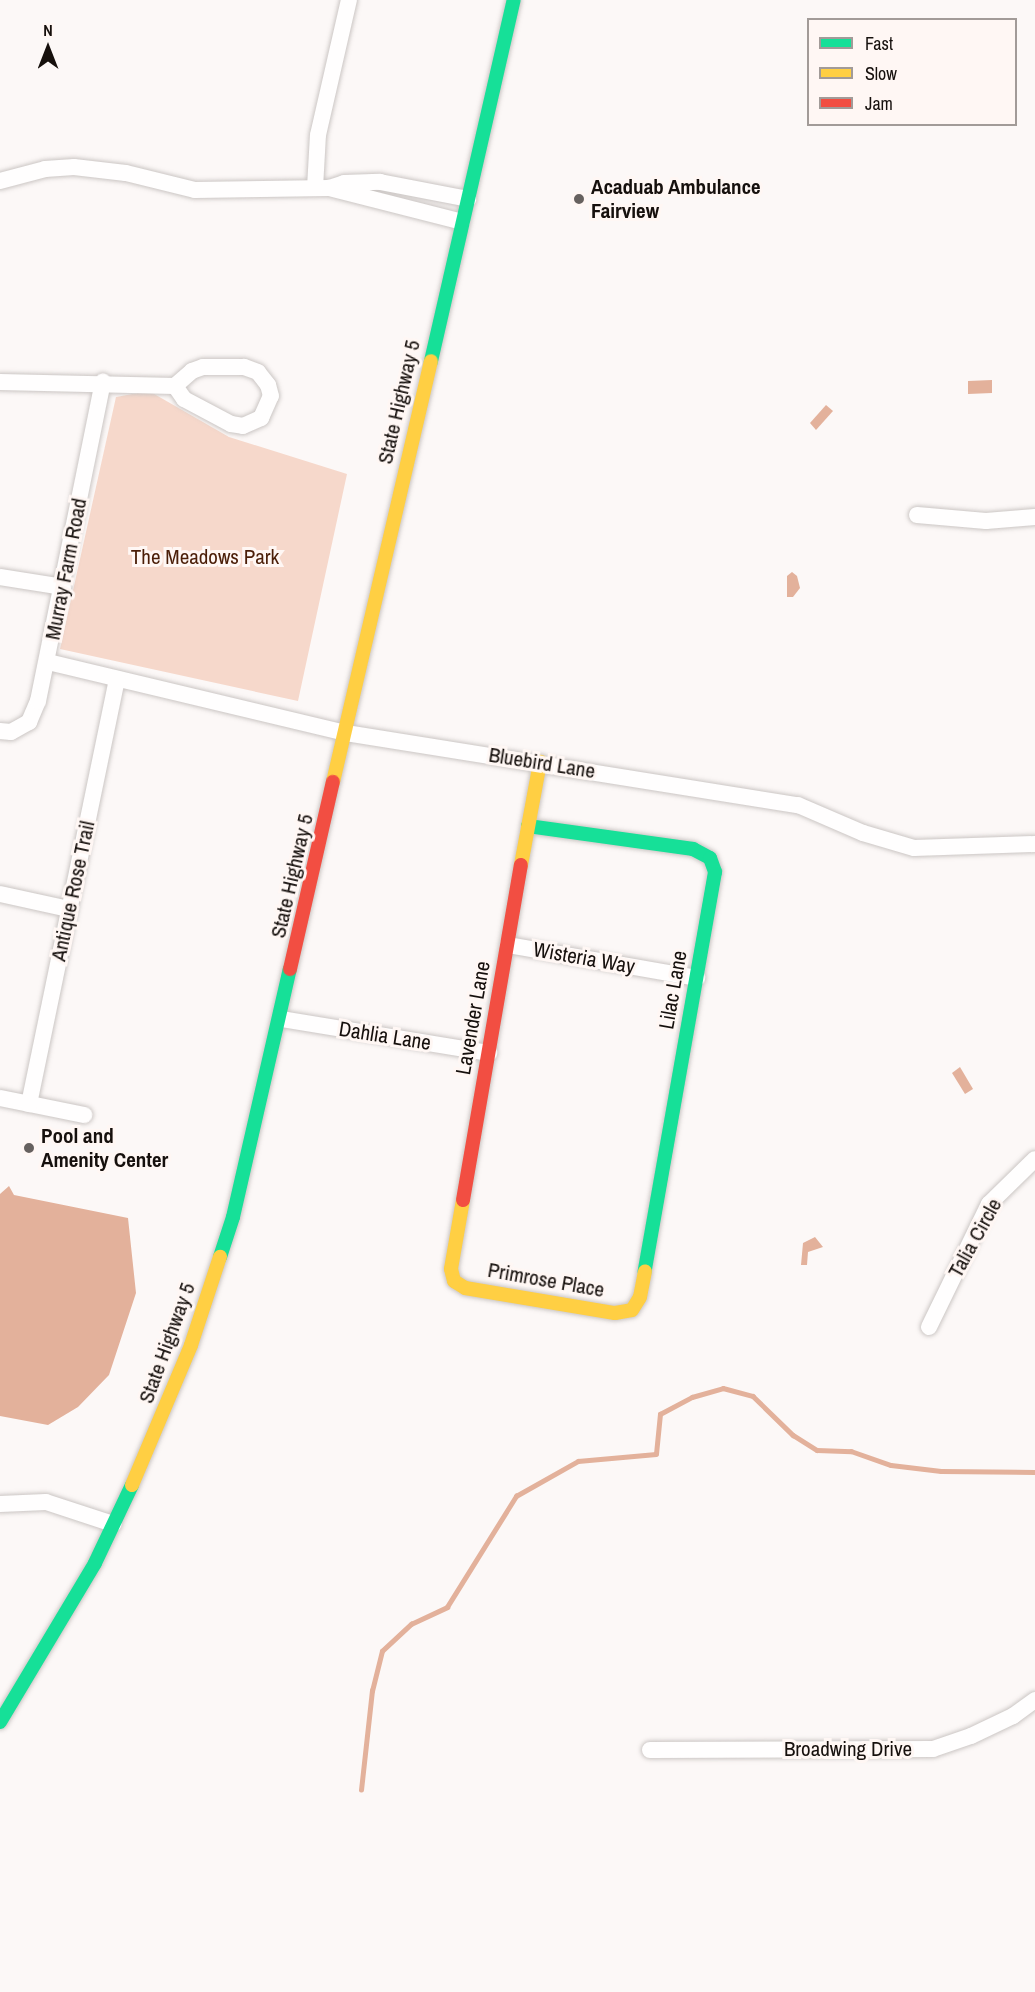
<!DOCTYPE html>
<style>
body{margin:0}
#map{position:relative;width:1035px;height:1992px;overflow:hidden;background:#fcf8f7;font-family:"Archivo Narrow",sans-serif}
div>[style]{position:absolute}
.green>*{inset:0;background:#f6d8cb}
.water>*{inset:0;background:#e3b19b}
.stream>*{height:4.5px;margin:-2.25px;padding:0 2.25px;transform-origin:2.25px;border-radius:2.25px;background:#e3b19b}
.roads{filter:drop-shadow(0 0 2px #cbc6c4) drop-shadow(0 0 2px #cbc6c4)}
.street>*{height:16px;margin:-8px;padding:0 8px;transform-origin:8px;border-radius:8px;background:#fffefe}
.fast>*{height:14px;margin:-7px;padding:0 7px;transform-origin:7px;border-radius:7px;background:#16e098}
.slow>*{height:14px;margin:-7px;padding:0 7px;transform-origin:7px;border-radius:7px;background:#ffcf43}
.jam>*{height:14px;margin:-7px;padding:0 7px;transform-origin:7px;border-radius:7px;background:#f24e42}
.dots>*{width:16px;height:16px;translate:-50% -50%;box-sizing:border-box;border:3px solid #fff7f4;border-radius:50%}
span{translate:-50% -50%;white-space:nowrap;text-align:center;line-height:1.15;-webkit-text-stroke:6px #fff7f4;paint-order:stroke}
.poi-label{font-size:21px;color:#16100d;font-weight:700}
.left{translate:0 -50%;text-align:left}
.street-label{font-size:21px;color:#16100d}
.park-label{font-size:21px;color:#4b1e08}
.legend{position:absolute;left:807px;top:18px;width:210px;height:108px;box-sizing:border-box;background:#fff7f4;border:2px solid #a29b98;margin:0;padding:8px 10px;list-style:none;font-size:18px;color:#16100d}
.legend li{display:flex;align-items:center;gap:12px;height:30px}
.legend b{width:30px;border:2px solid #a29b98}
.north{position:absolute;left:18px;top:18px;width:60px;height:60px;-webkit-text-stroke:4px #fff7f4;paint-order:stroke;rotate:0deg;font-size:16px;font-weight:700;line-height:24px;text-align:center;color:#16100d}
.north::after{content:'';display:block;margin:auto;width:21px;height:27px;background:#16100d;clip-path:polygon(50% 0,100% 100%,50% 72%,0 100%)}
</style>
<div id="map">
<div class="green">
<i style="clip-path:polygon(149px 391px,229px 437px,347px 474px,298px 701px,60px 649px,116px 397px)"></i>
</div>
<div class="water">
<i style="clip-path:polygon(992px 380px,992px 393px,968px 394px,968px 381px)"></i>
<i style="clip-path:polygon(826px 405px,833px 411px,816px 430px,810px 423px)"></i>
<i style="clip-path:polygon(792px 572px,797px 576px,800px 588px,793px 597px,787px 597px,787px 576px)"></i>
<i style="clip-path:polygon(960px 1067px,973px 1089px,965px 1094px,952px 1073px)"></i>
<i style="clip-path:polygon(9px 1186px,14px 1195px,128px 1218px,136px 1293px,109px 1375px,78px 1407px,48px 1425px,0 1416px,0 1194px)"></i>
<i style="clip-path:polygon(815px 1237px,823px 1247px,808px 1252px,807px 1265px,801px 1265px,803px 1243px)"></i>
</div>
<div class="stream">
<i style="left:361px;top:1790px;width:100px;rotate:-83.7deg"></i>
<i style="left:372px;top:1691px;width:41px;rotate:-76deg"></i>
<i style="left:382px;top:1651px;width:40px;rotate:-43deg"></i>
<i style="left:411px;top:1624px;width:40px;rotate:-25deg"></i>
<i style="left:447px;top:1607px;width:131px;rotate:-58.1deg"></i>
<i style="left:516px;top:1496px;width:71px;rotate:-29.4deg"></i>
<i style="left:578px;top:1461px;width:78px;rotate:-5.1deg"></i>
<i style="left:656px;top:1454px;width:40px;rotate:-84.3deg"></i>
<i style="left:660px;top:1414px;width:36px;rotate:-28deg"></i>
<i style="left:692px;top:1397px;width:32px;rotate:-16deg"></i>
<i style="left:723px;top:1388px;width:31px;rotate:15deg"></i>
<i style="left:753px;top:1396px;width:56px;rotate:44.3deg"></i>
<i style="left:793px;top:1435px;width:28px;rotate:32deg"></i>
<i style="left:817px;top:1450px;width:34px;rotate:2deg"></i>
<i style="left:851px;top:1451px;width:42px;rotate:19.3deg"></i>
<i style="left:891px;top:1465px;width:50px;rotate:6.8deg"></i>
<i style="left:941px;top:1471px;width:94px;rotate:0.6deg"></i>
</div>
<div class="roads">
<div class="street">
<i style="left:0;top:181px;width:47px;rotate:-14.9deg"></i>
<i style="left:45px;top:169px;width:29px;rotate:-4deg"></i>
<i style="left:74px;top:167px;width:52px;rotate:6.6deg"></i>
<i style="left:126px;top:173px;width:71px;rotate:13.8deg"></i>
<i style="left:195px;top:190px;width:134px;rotate:-0.9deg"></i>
<i style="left:329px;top:188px;width:16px;rotate:-18deg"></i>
<i style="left:344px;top:183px;width:36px;rotate:-2deg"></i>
<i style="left:380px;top:182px;width:90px;rotate:10.9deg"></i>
<i style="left:315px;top:188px;width:53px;rotate:-86.8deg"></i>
<i style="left:318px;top:135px;width:139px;rotate:-77.1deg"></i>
<i style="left:329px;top:188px;width:137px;rotate:14.3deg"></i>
<i style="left:0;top:382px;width:175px;rotate:1.3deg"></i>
<i style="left:175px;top:386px;width:16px;rotate:55deg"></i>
<i style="left:184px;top:399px;width:53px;rotate:28deg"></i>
<i style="left:231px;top:424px;width:12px;rotate:9deg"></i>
<i style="left:243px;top:426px;width:20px;rotate:-24deg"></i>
<i style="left:261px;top:418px;width:24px;rotate:-66deg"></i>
<i style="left:271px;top:396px;width:11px;rotate:-105deg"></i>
<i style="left:268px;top:385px;width:16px;rotate:-128deg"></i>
<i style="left:258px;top:372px;width:15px;rotate:-160deg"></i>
<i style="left:244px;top:367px;width:41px;rotate:180deg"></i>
<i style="left:203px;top:367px;width:12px;rotate:160deg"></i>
<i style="left:192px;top:371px;width:23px;rotate:139deg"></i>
<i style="left:917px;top:515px;width:69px;rotate:5deg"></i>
<i style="left:986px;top:521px;width:49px;rotate:-4.7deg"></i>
<i style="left:0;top:577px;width:64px;rotate:9deg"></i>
<i style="left:48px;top:662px;width:306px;rotate:13.4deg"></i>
<i style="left:346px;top:733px;width:458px;rotate:9.1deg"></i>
<i style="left:798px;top:805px;width:71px;rotate:23.3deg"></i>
<i style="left:863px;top:833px;width:53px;rotate:16.4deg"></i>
<i style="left:914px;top:848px;width:121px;rotate:-1.9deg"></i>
<i style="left:0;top:731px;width:11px;rotate:5deg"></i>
<i style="left:11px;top:732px;width:21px;rotate:-29deg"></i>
<i style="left:29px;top:722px;width:23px;rotate:-67deg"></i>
<i style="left:38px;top:701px;width:326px;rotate:-78.5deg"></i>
<i style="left:0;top:894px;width:71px;rotate:12.3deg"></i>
<i style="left:508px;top:945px;width:192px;rotate:9.9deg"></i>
<i style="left:281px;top:1019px;width:211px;rotate:9.3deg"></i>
<i style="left:0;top:1098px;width:86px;rotate:11.4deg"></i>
<i style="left:29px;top:1104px;width:434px;rotate:-78.3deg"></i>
<i style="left:929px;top:1327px;width:137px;rotate:-64deg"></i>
<i style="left:989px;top:1204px;width:64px;rotate:-44.4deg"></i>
<i style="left:0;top:1504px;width:46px;rotate:-2.5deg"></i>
<i style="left:46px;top:1502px;width:71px;rotate:18.2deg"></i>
<i style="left:650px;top:1750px;width:283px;rotate:-0.2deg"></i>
<i style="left:933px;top:1749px;width:40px;rotate:-18.9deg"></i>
<i style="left:971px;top:1736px;width:47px;rotate:-25.5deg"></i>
<i style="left:1013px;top:1716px;width:27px;rotate:-36deg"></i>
</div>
<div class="fast">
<i style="left:431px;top:361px;width:370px;rotate:-77.1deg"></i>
<i style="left:528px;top:826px;width:167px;rotate:7.9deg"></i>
<i style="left:693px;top:849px;width:19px;rotate:28deg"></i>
<i style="left:710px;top:858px;width:15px;rotate:70deg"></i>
<i style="left:715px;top:872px;width:405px;rotate:100deg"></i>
<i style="left:220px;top:1257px;width:42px;rotate:-72deg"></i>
<i style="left:233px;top:1217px;width:254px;rotate:-77.1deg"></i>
<i style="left:0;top:1722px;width:185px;rotate:-59.1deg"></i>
<i style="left:95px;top:1563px;width:86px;rotate:-64.6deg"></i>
</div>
<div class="slow">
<i style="left:333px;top:782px;width:432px;rotate:-76.9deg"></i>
<i style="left:521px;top:865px;width:105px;rotate:-79.5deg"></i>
<i style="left:463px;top:1200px;width:70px;rotate:99.9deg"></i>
<i style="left:451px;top:1269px;width:12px;rotate:76deg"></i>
<i style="left:454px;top:1281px;width:13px;rotate:32deg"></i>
<i style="left:465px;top:1288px;width:152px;rotate:9.5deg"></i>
<i style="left:615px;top:1313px;width:17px;rotate:-10deg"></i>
<i style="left:632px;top:1310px;width:15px;rotate:-58deg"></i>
<i style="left:640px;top:1297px;width:26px;rotate:-79deg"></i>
<i style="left:132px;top:1485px;width:152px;rotate:-67.1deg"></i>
<i style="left:191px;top:1345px;width:93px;rotate:-71.8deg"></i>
</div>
<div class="jam">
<i style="left:290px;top:969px;width:192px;rotate:-77.1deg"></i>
<i style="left:463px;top:1200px;width:340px;rotate:-80.2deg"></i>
</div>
</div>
<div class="dots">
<i style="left:579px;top:199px;background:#66615f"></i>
<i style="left:29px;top:1148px;background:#66615f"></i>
</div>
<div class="poi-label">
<span class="left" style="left:591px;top:199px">Acaduab Ambulance<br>Fairview</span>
<span class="left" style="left:41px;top:1148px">Pool and<br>Amenity Center</span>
</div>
<div class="street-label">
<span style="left:399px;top:402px;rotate:-77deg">State Highway 5</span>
<span style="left:66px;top:569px;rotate:-79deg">Murray Farm Road</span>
<span style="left:542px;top:763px;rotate:9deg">Bluebird Lane</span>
<span style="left:292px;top:876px;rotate:-77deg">State Highway 5</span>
<span style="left:73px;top:891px;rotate:-78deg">Antique Rose Trail</span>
<span style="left:584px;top:958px;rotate:10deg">Wisteria Way</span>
<span style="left:673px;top:990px;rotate:-80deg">Lilac Lane</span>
<span style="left:473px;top:1018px;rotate:-80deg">Lavender Lane</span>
<span style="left:385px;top:1036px;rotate:9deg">Dahlia Lane</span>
<span style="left:975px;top:1238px;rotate:-61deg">Talia Circle</span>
<span style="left:546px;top:1280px;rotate:10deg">Primrose Place</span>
<span style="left:167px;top:1343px;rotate:-70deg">State Highway 5</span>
<span style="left:848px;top:1749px">Broadwing Drive</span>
</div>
<div class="park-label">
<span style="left:205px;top:557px">The Meadows Park</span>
</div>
<ul class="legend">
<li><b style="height:8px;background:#16e098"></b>Fast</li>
<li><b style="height:8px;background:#ffcf43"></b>Slow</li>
<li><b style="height:8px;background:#f24e42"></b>Jam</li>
</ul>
<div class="north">N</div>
</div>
